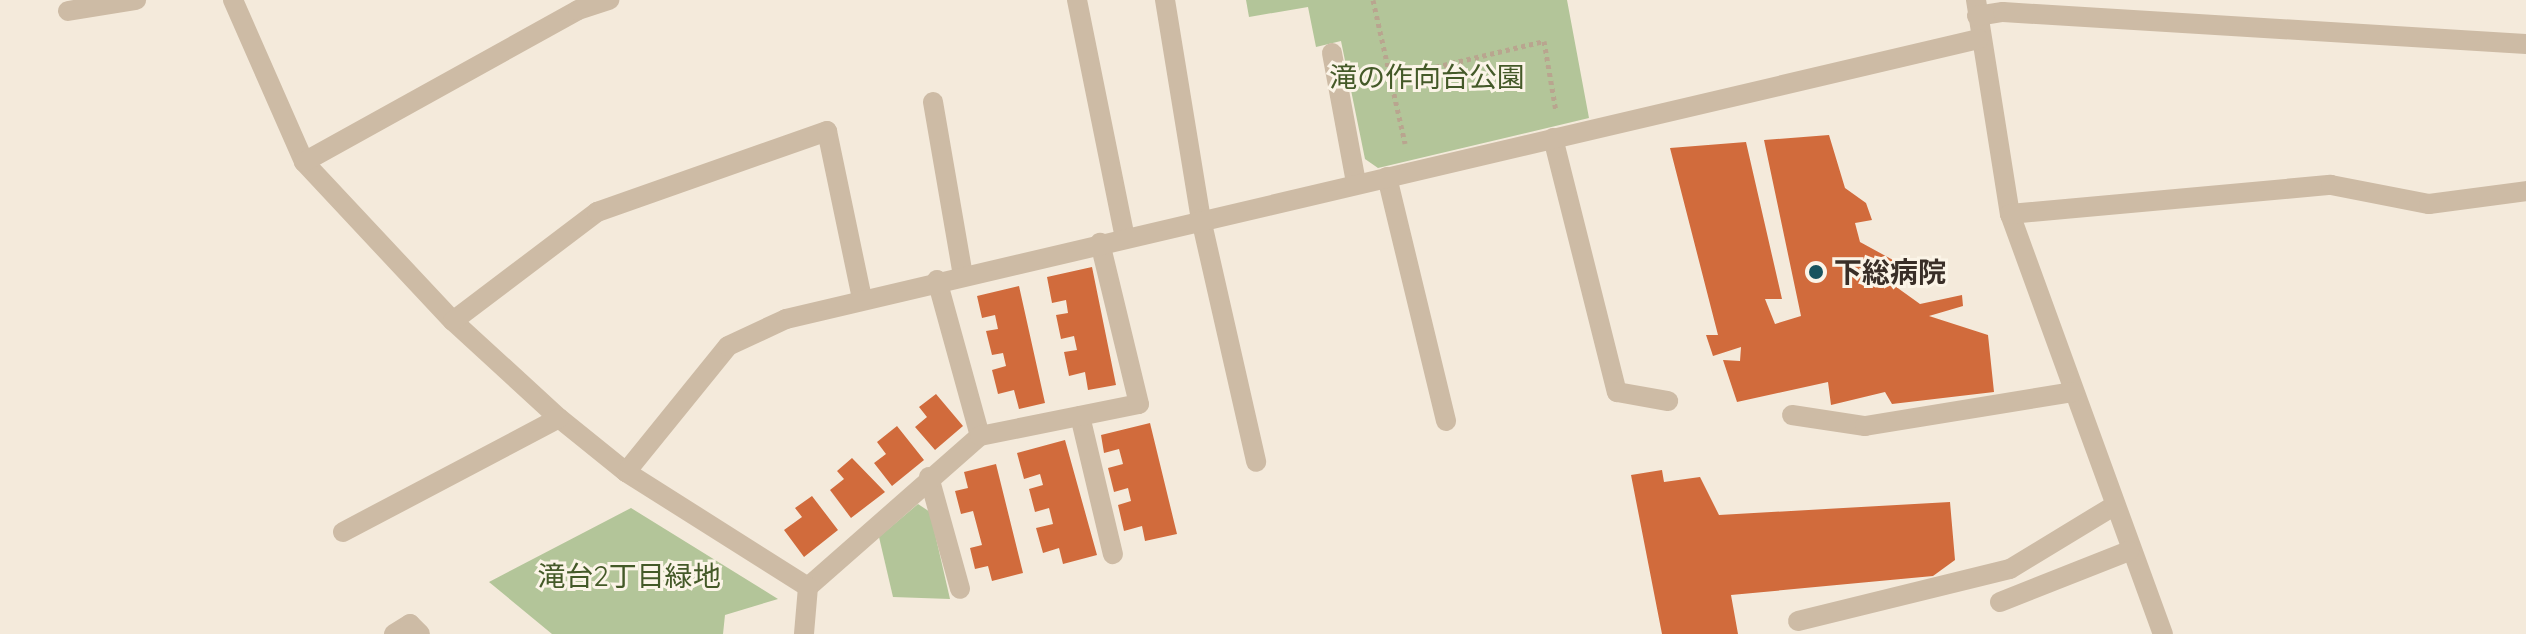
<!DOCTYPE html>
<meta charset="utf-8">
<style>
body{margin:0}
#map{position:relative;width:2526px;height:634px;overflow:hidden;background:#f4eadb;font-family:Quicksand,"Noto Sans JP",sans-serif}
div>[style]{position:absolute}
.green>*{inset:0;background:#b3c599}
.building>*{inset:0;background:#d16b3c}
.path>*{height:5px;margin-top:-2.5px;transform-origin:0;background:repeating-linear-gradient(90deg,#b9a58f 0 4px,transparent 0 8px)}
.service>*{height:20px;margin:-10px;padding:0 10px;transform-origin:10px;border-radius:10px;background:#cdbba5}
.minor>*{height:20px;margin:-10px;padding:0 10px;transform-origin:10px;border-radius:10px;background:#cdbba5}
.dots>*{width:22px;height:22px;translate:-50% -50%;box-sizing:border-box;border:4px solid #fbf4e7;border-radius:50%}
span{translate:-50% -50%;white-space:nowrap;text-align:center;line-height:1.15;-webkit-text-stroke:6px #fbf4e7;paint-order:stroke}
.park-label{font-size:28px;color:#445928}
.poi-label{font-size:28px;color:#392e27;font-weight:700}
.left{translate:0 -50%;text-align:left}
</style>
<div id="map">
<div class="green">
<i style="clip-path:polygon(1246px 0,1567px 0,1589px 118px,1378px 168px,1365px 159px,1341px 41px,1316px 47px,1308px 7px,1249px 17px)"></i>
<i style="clip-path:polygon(918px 504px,930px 512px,950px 599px,893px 597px,879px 537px)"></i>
<i style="clip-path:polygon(631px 508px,778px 599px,725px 615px,723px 634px,552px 634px,489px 582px)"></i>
</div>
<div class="building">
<i style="clip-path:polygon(1829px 135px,1845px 188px,1866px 203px,1872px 220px,1855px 223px,1860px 242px,1893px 260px,1881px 276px,1920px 304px,1962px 295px,1963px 306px,1929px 316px,1988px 335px,1994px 392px,1892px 404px,1885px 392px,1831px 405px,1828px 382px,1737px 402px,1723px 360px,1740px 361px,1741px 347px,1713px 356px,1706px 335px,1718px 335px,1670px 148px,1746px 142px,1782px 299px,1765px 299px,1775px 324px,1801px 316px,1764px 140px)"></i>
<i style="clip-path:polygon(1092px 267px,1116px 385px,1088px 390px,1085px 372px,1069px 376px,1064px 352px,1077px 350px,1074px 336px,1061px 339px,1056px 315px,1068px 313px,1066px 300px,1052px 303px,1047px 277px)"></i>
<i style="clip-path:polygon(1019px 286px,1045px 403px,1019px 409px,1014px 390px,998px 394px,992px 370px,1006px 366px,1003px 353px,992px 355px,986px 331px,998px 329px,995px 315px,982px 318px,977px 296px)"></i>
<i style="clip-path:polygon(936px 394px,963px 426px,935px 450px,915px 427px,927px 417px,919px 407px)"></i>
<i style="clip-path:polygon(1150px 423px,1177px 534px,1145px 541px,1142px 526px,1124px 531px,1118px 505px,1131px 501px,1128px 488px,1114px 492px,1108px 468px,1123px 464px,1119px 449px,1104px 453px,1101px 435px)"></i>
<i style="clip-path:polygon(897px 426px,924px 460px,892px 486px,874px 463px,886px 454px,877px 442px)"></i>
<i style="clip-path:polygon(1065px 440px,1097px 555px,1063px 564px,1059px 548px,1043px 553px,1036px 528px,1053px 524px,1049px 508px,1035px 512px,1029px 489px,1043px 485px,1040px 474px,1024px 479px,1017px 453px)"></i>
<i style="clip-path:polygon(852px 458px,885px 492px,851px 518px,830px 490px,844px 479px,837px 471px)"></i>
<i style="clip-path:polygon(996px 464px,1023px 573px,992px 581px,988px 566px,975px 569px,970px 548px,982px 545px,973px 511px,961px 514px,955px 491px,968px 488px,964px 472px)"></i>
<i style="clip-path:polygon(1662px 470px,1664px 482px,1700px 477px,1719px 515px,1950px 502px,1955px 560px,1933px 576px,1731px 595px,1738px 634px,1662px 634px,1631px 475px)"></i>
<i style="clip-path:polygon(812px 496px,838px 530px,804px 557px,784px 530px,802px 517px,795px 508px)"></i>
</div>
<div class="path">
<i style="left:1373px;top:0;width:147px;rotate:77.4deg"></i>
<i style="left:1389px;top:78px;width:159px;rotate:-13.4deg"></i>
<i style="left:1544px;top:41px;width:71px;rotate:80.3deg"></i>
</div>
<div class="service">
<i style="left:1077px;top:0;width:242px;rotate:78.6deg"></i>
<i style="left:1165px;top:0;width:222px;rotate:80.7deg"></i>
<i style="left:1201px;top:219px;width:249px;rotate:77.2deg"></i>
<i style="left:68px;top:11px;width:69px;rotate:-9.2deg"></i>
<i style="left:933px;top:102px;width:176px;rotate:80.2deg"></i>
<i style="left:937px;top:280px;width:162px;rotate:74.6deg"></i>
<i style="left:1080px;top:416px;width:142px;rotate:76.6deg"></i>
<i style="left:929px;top:477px;width:116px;rotate:74.5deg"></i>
<i style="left:808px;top:587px;width:229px;rotate:-41.3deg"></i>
<i style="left:980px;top:436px;width:162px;rotate:-11.4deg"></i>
<i style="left:1139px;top:404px;width:166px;rotate:-103.6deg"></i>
<i style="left:1798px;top:621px;width:218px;rotate:-13.8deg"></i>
<i style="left:2010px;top:569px;width:119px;rotate:-31.3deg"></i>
</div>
<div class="minor">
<i style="left:233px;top:0;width:177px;rotate:66.3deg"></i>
<i style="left:304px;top:162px;width:218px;rotate:46.9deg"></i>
<i style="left:453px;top:321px;width:144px;rotate:42.5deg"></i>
<i style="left:559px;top:418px;width:86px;rotate:38.9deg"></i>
<i style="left:626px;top:472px;width:215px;rotate:32.3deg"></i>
<i style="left:808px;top:587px;width:47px;rotate:94.9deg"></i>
<i style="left:1976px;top:0;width:217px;rotate:81deg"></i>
<i style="left:2010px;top:214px;width:447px;rotate:70deg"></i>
<i style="left:1977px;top:16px;width:26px;rotate:-9deg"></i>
<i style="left:2003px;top:12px;width:524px;rotate:3.5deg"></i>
<i style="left:1332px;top:53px;width:132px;rotate:79.5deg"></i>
<i style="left:1553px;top:138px;width:262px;rotate:75.9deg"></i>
<i style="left:1617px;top:392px;width:52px;rotate:10deg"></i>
<i style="left:304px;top:162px;width:313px;rotate:-29deg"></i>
<i style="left:578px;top:10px;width:33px;rotate:-18deg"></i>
<i style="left:1387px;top:177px;width:251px;rotate:76.4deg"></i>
<i style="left:2010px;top:214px;width:322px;rotate:-5.2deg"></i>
<i style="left:2331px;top:185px;width:100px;rotate:11deg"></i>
<i style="left:2429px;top:204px;width:98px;rotate:-7.6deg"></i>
<i style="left:453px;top:321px;width:181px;rotate:-37.1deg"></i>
<i style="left:597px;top:212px;width:244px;rotate:-19.4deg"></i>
<i style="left:827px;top:131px;width:171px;rotate:78.2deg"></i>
<i style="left:1792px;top:415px;width:74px;rotate:8.6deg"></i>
<i style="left:1865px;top:426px;width:210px;rotate:-9.3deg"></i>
<i style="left:626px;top:472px;width:162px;rotate:-51deg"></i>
<i style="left:728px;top:346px;width:64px;rotate:-25deg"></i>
<i style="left:786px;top:319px;width:1225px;rotate:-13.21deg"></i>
<i style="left:343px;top:532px;width:244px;rotate:-27.8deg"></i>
<i style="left:2000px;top:602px;width:139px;rotate:-21.6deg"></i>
<i style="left:394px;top:634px;width:19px;rotate:-32deg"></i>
<i style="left:410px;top:624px;width:14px;rotate:45deg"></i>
</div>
<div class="dots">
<i style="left:1816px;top:272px;background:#19545e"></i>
</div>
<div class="park-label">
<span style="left:1427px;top:77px">滝の作向台公園</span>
<span style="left:629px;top:576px">滝台2丁目緑地</span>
</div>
<div class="poi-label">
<span class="left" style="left:1834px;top:272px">下総病院</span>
</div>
</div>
